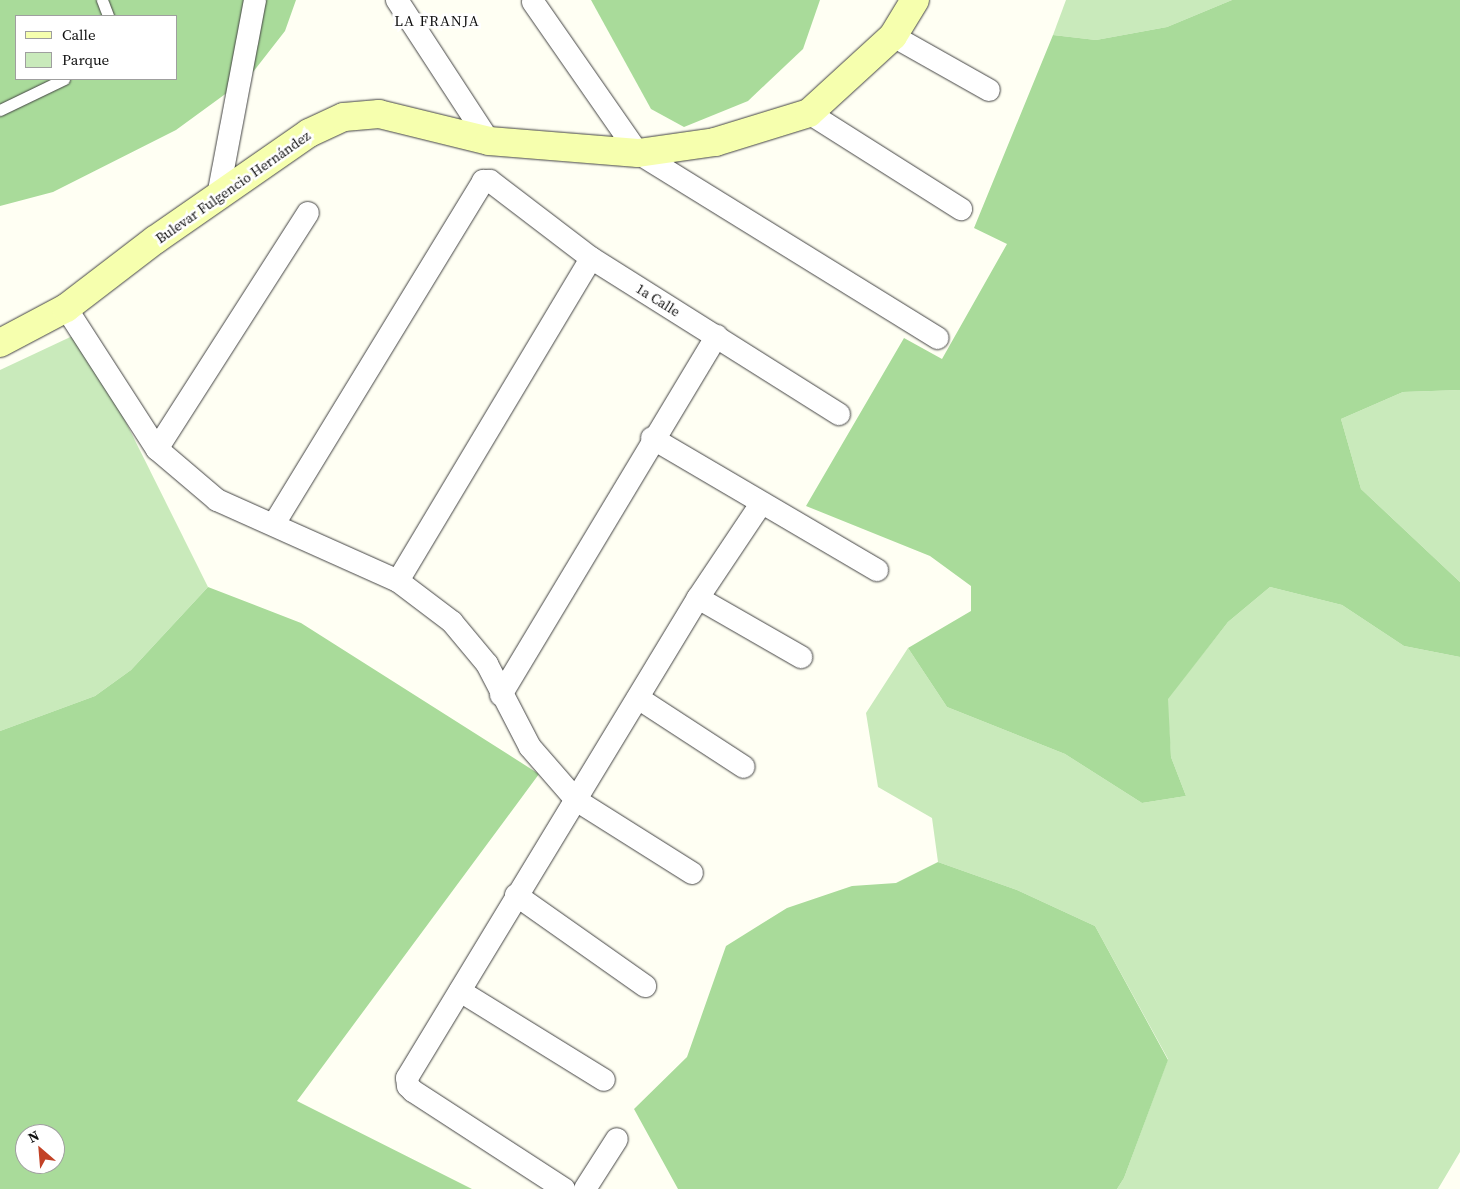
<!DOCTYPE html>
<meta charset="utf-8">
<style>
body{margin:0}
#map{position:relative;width:1460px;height:1189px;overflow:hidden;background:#fffff3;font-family:"Source Serif 4",serif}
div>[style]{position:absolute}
.green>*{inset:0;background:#c9eabb}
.forest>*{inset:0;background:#a9db9a}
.roads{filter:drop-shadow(0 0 1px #434343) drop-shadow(0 0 1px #434343)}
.lane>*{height:11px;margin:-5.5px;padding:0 5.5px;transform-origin:5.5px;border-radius:5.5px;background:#fff}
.street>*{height:22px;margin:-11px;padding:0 11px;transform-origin:11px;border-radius:11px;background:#fff}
.secondary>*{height:28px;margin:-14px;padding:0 14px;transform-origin:14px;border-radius:14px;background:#f6ffae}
span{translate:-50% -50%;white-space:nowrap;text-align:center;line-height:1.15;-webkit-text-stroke:5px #fff;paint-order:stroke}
.street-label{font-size:14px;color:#101010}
.neighbourhood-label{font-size:15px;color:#101010;letter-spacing:1px}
.legend{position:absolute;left:15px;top:15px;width:162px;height:65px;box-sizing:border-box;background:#fff;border:1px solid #9f9f9f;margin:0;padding:6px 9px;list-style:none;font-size:15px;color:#101010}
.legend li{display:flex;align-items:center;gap:10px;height:25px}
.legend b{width:25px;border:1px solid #9f9f9f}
.north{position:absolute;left:15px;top:1124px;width:50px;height:50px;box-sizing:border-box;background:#fff;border:1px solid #9f9f9f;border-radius:50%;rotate:333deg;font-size:14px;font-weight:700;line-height:20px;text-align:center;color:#101010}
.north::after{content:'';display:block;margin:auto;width:18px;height:22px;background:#c24226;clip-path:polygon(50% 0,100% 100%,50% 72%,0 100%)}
</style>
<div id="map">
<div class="green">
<i style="clip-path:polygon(1066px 0,1232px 0,1167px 27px,1096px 40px,1053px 35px)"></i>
<i style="clip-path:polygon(81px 332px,208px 587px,131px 670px,95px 696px,0 731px,0 370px)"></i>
<i style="clip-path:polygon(1460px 390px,1460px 582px,1361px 489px,1341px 419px,1403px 392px)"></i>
<i style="clip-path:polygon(1270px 587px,1342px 605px,1404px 646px,1460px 657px,1460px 1152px,1438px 1189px,1117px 1189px,1124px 1178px,1168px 1059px,1095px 926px,1017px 890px,938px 862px,932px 818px,878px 787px,866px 713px,908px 648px,947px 707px,1065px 754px,1142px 803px,1186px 796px,1171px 757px,1167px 699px,1228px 622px)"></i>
</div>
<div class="forest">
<i style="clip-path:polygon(evenodd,0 0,296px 0,285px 31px,250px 76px,176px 130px,53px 192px,0 206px,0 0,16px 16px,176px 16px,176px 79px,16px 79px,16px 16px)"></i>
<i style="clip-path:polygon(591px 0,820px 0,803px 49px,748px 101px,684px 127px,651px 109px)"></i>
<i style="clip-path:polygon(1232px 0,1460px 0,1460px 390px,1403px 392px,1341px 419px,1361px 489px,1460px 582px,1460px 657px,1404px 646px,1342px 605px,1270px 587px,1228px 622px,1168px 699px,1171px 757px,1186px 796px,1142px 803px,1065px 754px,947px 707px,908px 648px,971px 611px,971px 586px,930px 556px,806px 506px,904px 338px,942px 359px,1007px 244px,974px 228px,1053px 35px,1096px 40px,1167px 27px)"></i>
<i style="clip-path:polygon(evenodd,208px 587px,301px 623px,539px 774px,297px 1101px,472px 1189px,0 1189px,0 731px,95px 696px,131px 670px,208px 587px,25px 1134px,55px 1134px,55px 1164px,25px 1164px,25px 1134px)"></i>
<i style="clip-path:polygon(938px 862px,1017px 890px,1095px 926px,1168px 1060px,1124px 1178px,1117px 1189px,678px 1189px,634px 1109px,687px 1057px,726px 946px,787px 908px,852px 886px,896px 883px)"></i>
</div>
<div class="roads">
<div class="lane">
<i style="left:102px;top:0;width:17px;rotate:69deg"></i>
<i style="left:0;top:110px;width:71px;rotate:-25.8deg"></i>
</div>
<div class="street">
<i style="left:397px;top:0;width:168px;rotate:56.9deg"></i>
<i style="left:533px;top:2px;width:184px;rotate:55.2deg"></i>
<i style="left:638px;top:153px;width:352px;rotate:31.7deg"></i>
<i style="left:893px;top:36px;width:110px;rotate:29.4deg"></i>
<i style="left:809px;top:113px;width:180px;rotate:32.3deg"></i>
<i style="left:218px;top:196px;width:199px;rotate:-79.3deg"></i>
<i style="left:66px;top:308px;width:168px;rotate:57.2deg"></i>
<i style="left:157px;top:449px;width:79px;rotate:40.4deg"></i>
<i style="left:217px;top:500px;width:198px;rotate:24.1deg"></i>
<i style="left:398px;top:581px;width:68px;rotate:37.2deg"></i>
<i style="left:452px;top:622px;width:55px;rotate:50.2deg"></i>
<i style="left:487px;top:664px;width:93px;rotate:62.6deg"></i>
<i style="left:530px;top:747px;width:70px;rotate:49deg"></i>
<i style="left:576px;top:800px;width:137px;rotate:32.2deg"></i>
<i style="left:652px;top:438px;width:261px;rotate:30.4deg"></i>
<i style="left:157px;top:449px;width:280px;rotate:-57.4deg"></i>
<i style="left:274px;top:524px;width:402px;rotate:-58.6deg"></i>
<i style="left:483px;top:181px;width:7px"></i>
<i style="left:490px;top:181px;width:127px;rotate:37.3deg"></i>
<i style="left:591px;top:258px;width:293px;rotate:32.2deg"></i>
<i style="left:398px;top:581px;width:376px;rotate:-59.1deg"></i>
<i style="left:698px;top:598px;width:119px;rotate:29.8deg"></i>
<i style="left:501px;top:695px;width:419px;rotate:-59deg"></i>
<i style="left:638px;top:698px;width:126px;rotate:33.1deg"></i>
<i style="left:516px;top:895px;width:158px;rotate:35.2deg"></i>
<i style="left:460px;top:991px;width:169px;rotate:31.7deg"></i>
<i style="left:564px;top:1189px;width:180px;rotate:-147deg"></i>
<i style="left:413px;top:1091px;width:7px;rotate:-135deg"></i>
<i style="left:408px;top:1086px;width:8px;rotate:-97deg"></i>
<i style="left:407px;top:1078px;width:561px;rotate:-58.77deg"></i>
<i style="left:698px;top:598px;width:113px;rotate:-56.2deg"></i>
<i style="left:585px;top:1189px;width:59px;rotate:-57.4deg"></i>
</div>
<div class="secondary">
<i style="left:0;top:343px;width:75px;rotate:-27.9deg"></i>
<i style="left:66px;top:308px;width:112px;rotate:-37.4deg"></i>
<i style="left:155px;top:240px;width:188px;rotate:-34.8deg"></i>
<i style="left:309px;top:133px;width:38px;rotate:-25deg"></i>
<i style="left:344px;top:117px;width:35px;rotate:-5deg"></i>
<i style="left:379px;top:114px;width:113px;rotate:13.8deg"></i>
<i style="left:489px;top:141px;width:149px;rotate:4.6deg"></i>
<i style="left:638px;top:153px;width:78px;rotate:-8.1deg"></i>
<i style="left:715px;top:142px;width:98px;rotate:-17.1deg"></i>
<i style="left:809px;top:113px;width:114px;rotate:-42.5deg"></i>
<i style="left:893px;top:36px;width:42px;rotate:-58.6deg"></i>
</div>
</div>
<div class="street-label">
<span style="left:233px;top:187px;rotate:-35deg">Bulevar Fulgencio Hernández</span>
<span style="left:658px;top:300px;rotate:32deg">1a Calle</span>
</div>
<div class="neighbourhood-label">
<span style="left:437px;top:21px">LA FRANJA</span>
</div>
<ul class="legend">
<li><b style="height:6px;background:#f6ffae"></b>Calle</li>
<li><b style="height:14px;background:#c9eabb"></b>Parque</li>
</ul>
<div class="north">N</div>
</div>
